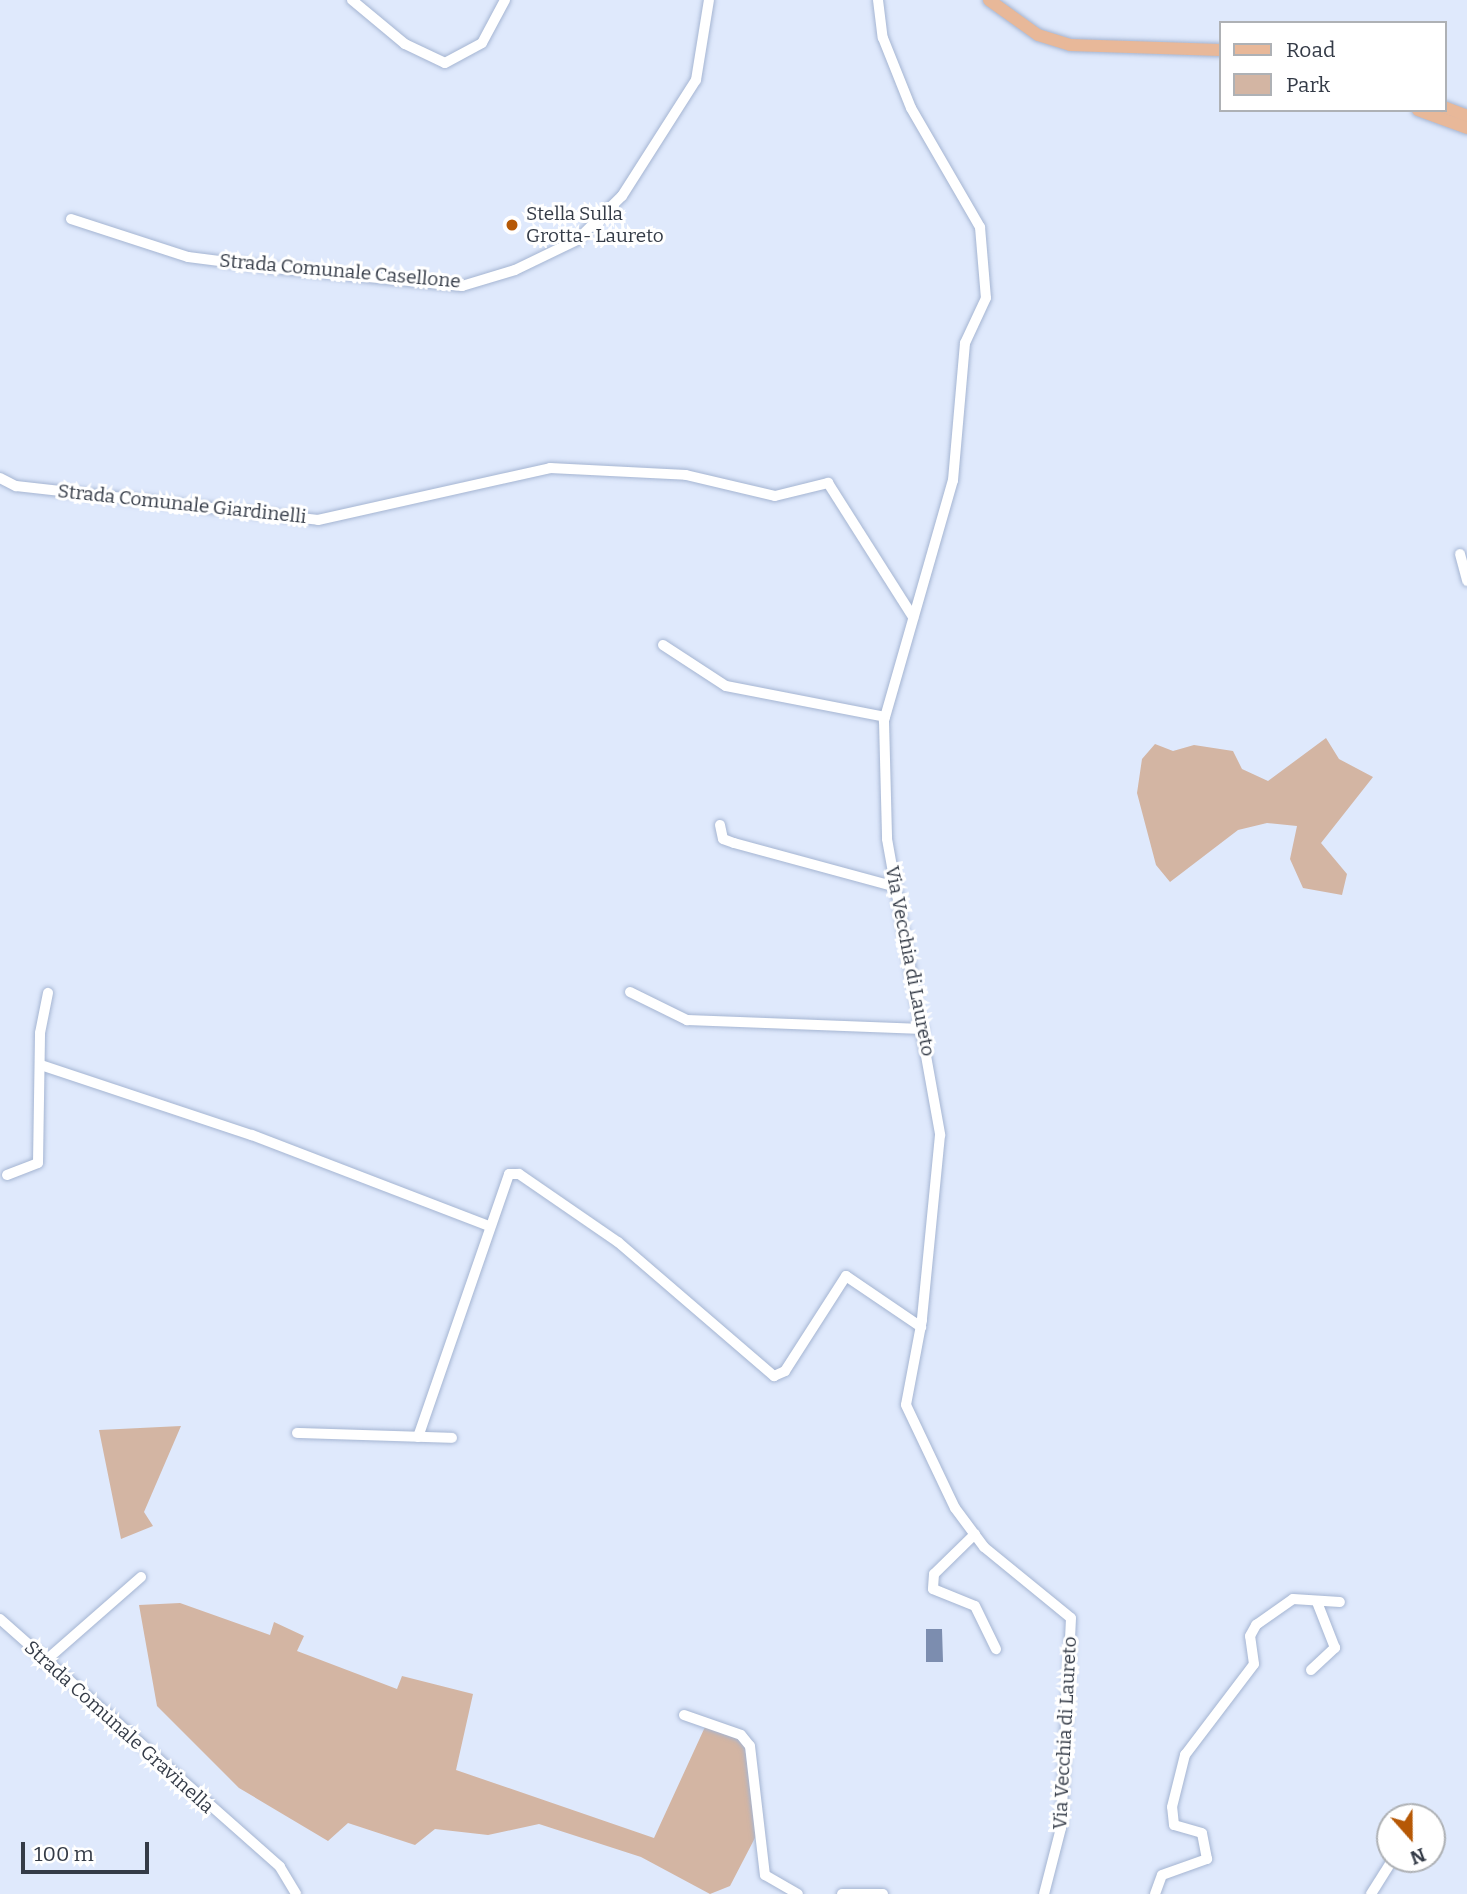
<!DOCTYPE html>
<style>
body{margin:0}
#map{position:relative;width:1467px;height:1894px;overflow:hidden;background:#dfe9fc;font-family:Bitter,serif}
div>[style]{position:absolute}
.green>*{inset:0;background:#d3b5a3}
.water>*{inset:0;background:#7c8daf}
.roads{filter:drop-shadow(0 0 2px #a5b5d2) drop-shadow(0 0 2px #a5b5d2)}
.minor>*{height:10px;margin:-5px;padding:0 5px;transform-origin:5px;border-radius:5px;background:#fff}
.major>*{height:12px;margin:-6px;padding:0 6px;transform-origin:6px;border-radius:6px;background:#e8b899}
.dots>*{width:19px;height:19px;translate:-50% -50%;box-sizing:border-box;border:4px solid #fff;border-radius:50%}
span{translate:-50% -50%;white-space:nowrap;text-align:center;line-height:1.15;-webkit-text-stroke:6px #fff;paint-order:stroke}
.poi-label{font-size:19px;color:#343b47}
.left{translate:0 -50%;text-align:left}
.street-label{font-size:19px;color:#343b47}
.legend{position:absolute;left:1219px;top:21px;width:228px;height:91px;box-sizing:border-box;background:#fff;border:2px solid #aeb1b5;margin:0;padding:9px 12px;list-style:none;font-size:21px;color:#343b47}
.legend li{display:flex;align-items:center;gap:14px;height:35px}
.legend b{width:35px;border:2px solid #aeb1b5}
.north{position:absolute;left:1376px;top:1803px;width:70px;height:70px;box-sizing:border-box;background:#fff;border:2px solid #aeb1b5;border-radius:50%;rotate:159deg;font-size:19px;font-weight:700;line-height:28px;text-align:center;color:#343b47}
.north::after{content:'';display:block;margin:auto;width:24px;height:32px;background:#b65805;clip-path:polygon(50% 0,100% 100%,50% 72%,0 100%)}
.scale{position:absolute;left:21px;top:1842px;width:128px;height:32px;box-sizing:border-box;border:4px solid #343b47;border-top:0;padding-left:9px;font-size:21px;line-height:24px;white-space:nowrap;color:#343b47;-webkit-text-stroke:5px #fff;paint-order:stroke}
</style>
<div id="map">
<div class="green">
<i style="clip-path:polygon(1326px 738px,1339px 759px,1373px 777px,1321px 843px,1347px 874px,1342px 895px,1303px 888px,1290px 859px,1297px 826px,1267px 823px,1238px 830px,1170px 882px,1156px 865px,1137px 793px,1142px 759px,1155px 744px,1173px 751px,1194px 745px,1233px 751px,1242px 769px,1268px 781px)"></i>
<i style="clip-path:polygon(181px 1426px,144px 1512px,153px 1526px,121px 1539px,99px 1430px)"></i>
<i style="clip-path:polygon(180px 1603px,270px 1635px,274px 1622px,304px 1636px,297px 1651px,397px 1689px,402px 1676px,473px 1694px,456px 1770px,654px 1838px,705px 1727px,736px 1737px,745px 1747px,757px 1834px,730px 1886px,710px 1894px,641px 1857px,539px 1824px,488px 1835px,435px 1829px,415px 1845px,348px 1823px,328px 1841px,239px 1788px,157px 1706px,139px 1605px)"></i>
</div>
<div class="water">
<i style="clip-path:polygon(926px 1629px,942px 1629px,943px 1662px,926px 1662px)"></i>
</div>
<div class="roads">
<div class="minor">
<i style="left:352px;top:0;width:69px;rotate:39.7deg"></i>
<i style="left:405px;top:44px;width:44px;rotate:25.4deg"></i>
<i style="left:445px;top:63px;width:42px;rotate:-28.4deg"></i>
<i style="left:482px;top:43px;width:49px;rotate:-61.9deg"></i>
<i style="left:878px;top:0;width:38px;rotate:83deg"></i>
<i style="left:883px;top:38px;width:75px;rotate:68.2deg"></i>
<i style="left:911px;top:108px;width:138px;rotate:59.9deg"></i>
<i style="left:980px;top:227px;width:71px;rotate:85.2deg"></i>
<i style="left:986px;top:298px;width:50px;rotate:115deg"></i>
<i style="left:965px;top:343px;width:138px;rotate:95deg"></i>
<i style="left:953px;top:480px;width:251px;rotate:106deg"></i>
<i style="left:884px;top:721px;width:118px;rotate:88.5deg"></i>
<i style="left:887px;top:839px;width:301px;rotate:79.8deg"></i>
<i style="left:940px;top:1135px;width:186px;rotate:95.6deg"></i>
<i style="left:922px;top:1320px;width:86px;rotate:100.7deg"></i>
<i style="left:906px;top:1405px;width:114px;rotate:64.6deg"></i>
<i style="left:955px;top:1508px;width:49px;rotate:53.4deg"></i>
<i style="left:984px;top:1547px;width:112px;rotate:39.2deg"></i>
<i style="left:1071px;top:1618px;width:210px;rotate:92.7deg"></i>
<i style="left:1061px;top:1828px;width:68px;rotate:104.4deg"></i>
<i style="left:71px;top:219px;width:123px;rotate:18deg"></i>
<i style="left:188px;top:257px;width:87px;rotate:7.3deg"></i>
<i style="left:274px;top:268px;width:189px;rotate:5.5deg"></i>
<i style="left:462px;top:286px;width:55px;rotate:-16.8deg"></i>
<i style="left:515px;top:270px;width:69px;rotate:-25.8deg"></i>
<i style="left:577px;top:240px;width:63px;rotate:-44.4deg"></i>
<i style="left:622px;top:196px;width:138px;rotate:-57.5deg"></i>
<i style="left:696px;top:80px;width:81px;rotate:-80.8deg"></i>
<i style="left:0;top:478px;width:18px;rotate:27deg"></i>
<i style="left:16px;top:486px;width:304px;rotate:6.4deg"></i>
<i style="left:318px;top:520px;width:238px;rotate:-12.6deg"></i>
<i style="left:550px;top:468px;width:136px;rotate:2.9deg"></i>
<i style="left:686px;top:475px;width:91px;rotate:13.3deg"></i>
<i style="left:775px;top:496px;width:55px;rotate:-13.8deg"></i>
<i style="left:828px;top:483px;width:159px;rotate:57.6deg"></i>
<i style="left:1460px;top:554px;width:28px;rotate:75deg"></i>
<i style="left:663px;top:645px;width:75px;rotate:33.1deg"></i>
<i style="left:726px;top:686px;width:162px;rotate:11deg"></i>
<i style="left:720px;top:825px;width:14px;rotate:78deg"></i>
<i style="left:723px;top:839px;width:12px;rotate:20deg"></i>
<i style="left:734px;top:843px;width:168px;rotate:15.2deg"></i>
<i style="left:630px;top:992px;width:64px;rotate:26.2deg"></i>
<i style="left:687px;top:1020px;width:236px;rotate:2.2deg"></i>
<i style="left:41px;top:1065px;width:222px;rotate:18.4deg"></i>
<i style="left:252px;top:1135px;width:254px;rotate:21deg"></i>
<i style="left:7px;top:1175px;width:33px;rotate:-21deg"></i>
<i style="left:38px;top:1163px;width:130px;rotate:-89.1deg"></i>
<i style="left:40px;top:1033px;width:41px;rotate:-78.7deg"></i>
<i style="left:297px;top:1433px;width:155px;rotate:1.8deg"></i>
<i style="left:418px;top:1437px;width:278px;rotate:-70.9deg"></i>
<i style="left:509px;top:1174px;width:10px"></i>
<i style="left:519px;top:1174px;width:120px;rotate:34.5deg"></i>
<i style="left:618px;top:1242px;width:206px;rotate:40.7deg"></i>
<i style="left:774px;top:1376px;width:12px;rotate:-24deg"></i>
<i style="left:785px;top:1371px;width:113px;rotate:-57.3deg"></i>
<i style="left:846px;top:1276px;width:91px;rotate:34.2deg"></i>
<i style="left:975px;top:1534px;width:57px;rotate:135.7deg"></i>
<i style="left:934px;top:1574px;width:15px;rotate:94deg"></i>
<i style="left:933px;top:1589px;width:45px;rotate:22deg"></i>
<i style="left:975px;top:1606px;width:48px;rotate:64deg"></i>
<i style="left:0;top:1619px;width:374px;rotate:41.5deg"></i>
<i style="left:280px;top:1867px;width:31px;rotate:59deg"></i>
<i style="left:44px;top:1662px;width:129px;rotate:-41.2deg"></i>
<i style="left:1311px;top:1670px;width:33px;rotate:-43deg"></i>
<i style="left:1335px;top:1648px;width:49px;rotate:-111.4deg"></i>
<i style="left:684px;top:1715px;width:60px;rotate:19.3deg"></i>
<i style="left:741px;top:1735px;width:14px;rotate:51deg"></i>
<i style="left:750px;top:1746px;width:130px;rotate:83.4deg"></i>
<i style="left:765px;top:1875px;width:38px;rotate:30deg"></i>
<i style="left:842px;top:1894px;width:41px"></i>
<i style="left:1155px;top:1894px;width:20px;rotate:-70deg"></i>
<i style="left:1162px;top:1875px;width:48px;rotate:-19.6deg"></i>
<i style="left:1207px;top:1859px;width:26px;rotate:-101deg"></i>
<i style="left:1202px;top:1833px;width:29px;rotate:-164deg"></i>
<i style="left:1174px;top:1825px;width:18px;rotate:-96deg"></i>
<i style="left:1172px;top:1807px;width:54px;rotate:-76deg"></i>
<i style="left:1185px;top:1755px;width:114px;rotate:-52.8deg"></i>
<i style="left:1254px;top:1664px;width:28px;rotate:-98deg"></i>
<i style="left:1250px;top:1636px;width:13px;rotate:-61deg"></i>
<i style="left:1256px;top:1625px;width:45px;rotate:-35.1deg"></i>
<i style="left:1293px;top:1599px;width:47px;rotate:3.7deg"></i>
<i style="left:1371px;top:1894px;width:41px;rotate:-57.8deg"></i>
</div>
<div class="major">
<i style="left:989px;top:0;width:60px;rotate:35.5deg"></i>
<i style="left:1038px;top:35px;width:34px;rotate:17deg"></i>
<i style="left:1070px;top:45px;width:150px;rotate:1.9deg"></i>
<i style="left:1444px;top:107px;width:25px;rotate:21deg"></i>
<i style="left:1418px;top:110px;width:52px;rotate:20.2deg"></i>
</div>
</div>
<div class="dots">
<i style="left:512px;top:225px;background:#b65805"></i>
</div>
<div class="poi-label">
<span class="left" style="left:526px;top:225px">Stella Sulla<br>Grotta- Laureto</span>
</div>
<div class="street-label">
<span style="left:340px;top:271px;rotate:5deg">Strada Comunale Casellone</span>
<span style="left:182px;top:504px;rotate:6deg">Strada Comunale Giardinelli</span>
<span style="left:910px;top:961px;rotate:79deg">Via Vecchia di Laureto</span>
<span style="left:119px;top:1727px;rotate:42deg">Strada Comunale Gravinella</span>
<span style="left:1065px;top:1733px;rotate:-87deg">Via Vecchia di Laureto</span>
</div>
<ul class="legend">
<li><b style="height:9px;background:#e8b899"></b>Road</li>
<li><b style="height:19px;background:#d3b5a3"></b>Park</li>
</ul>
<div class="north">N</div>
<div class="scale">100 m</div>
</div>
